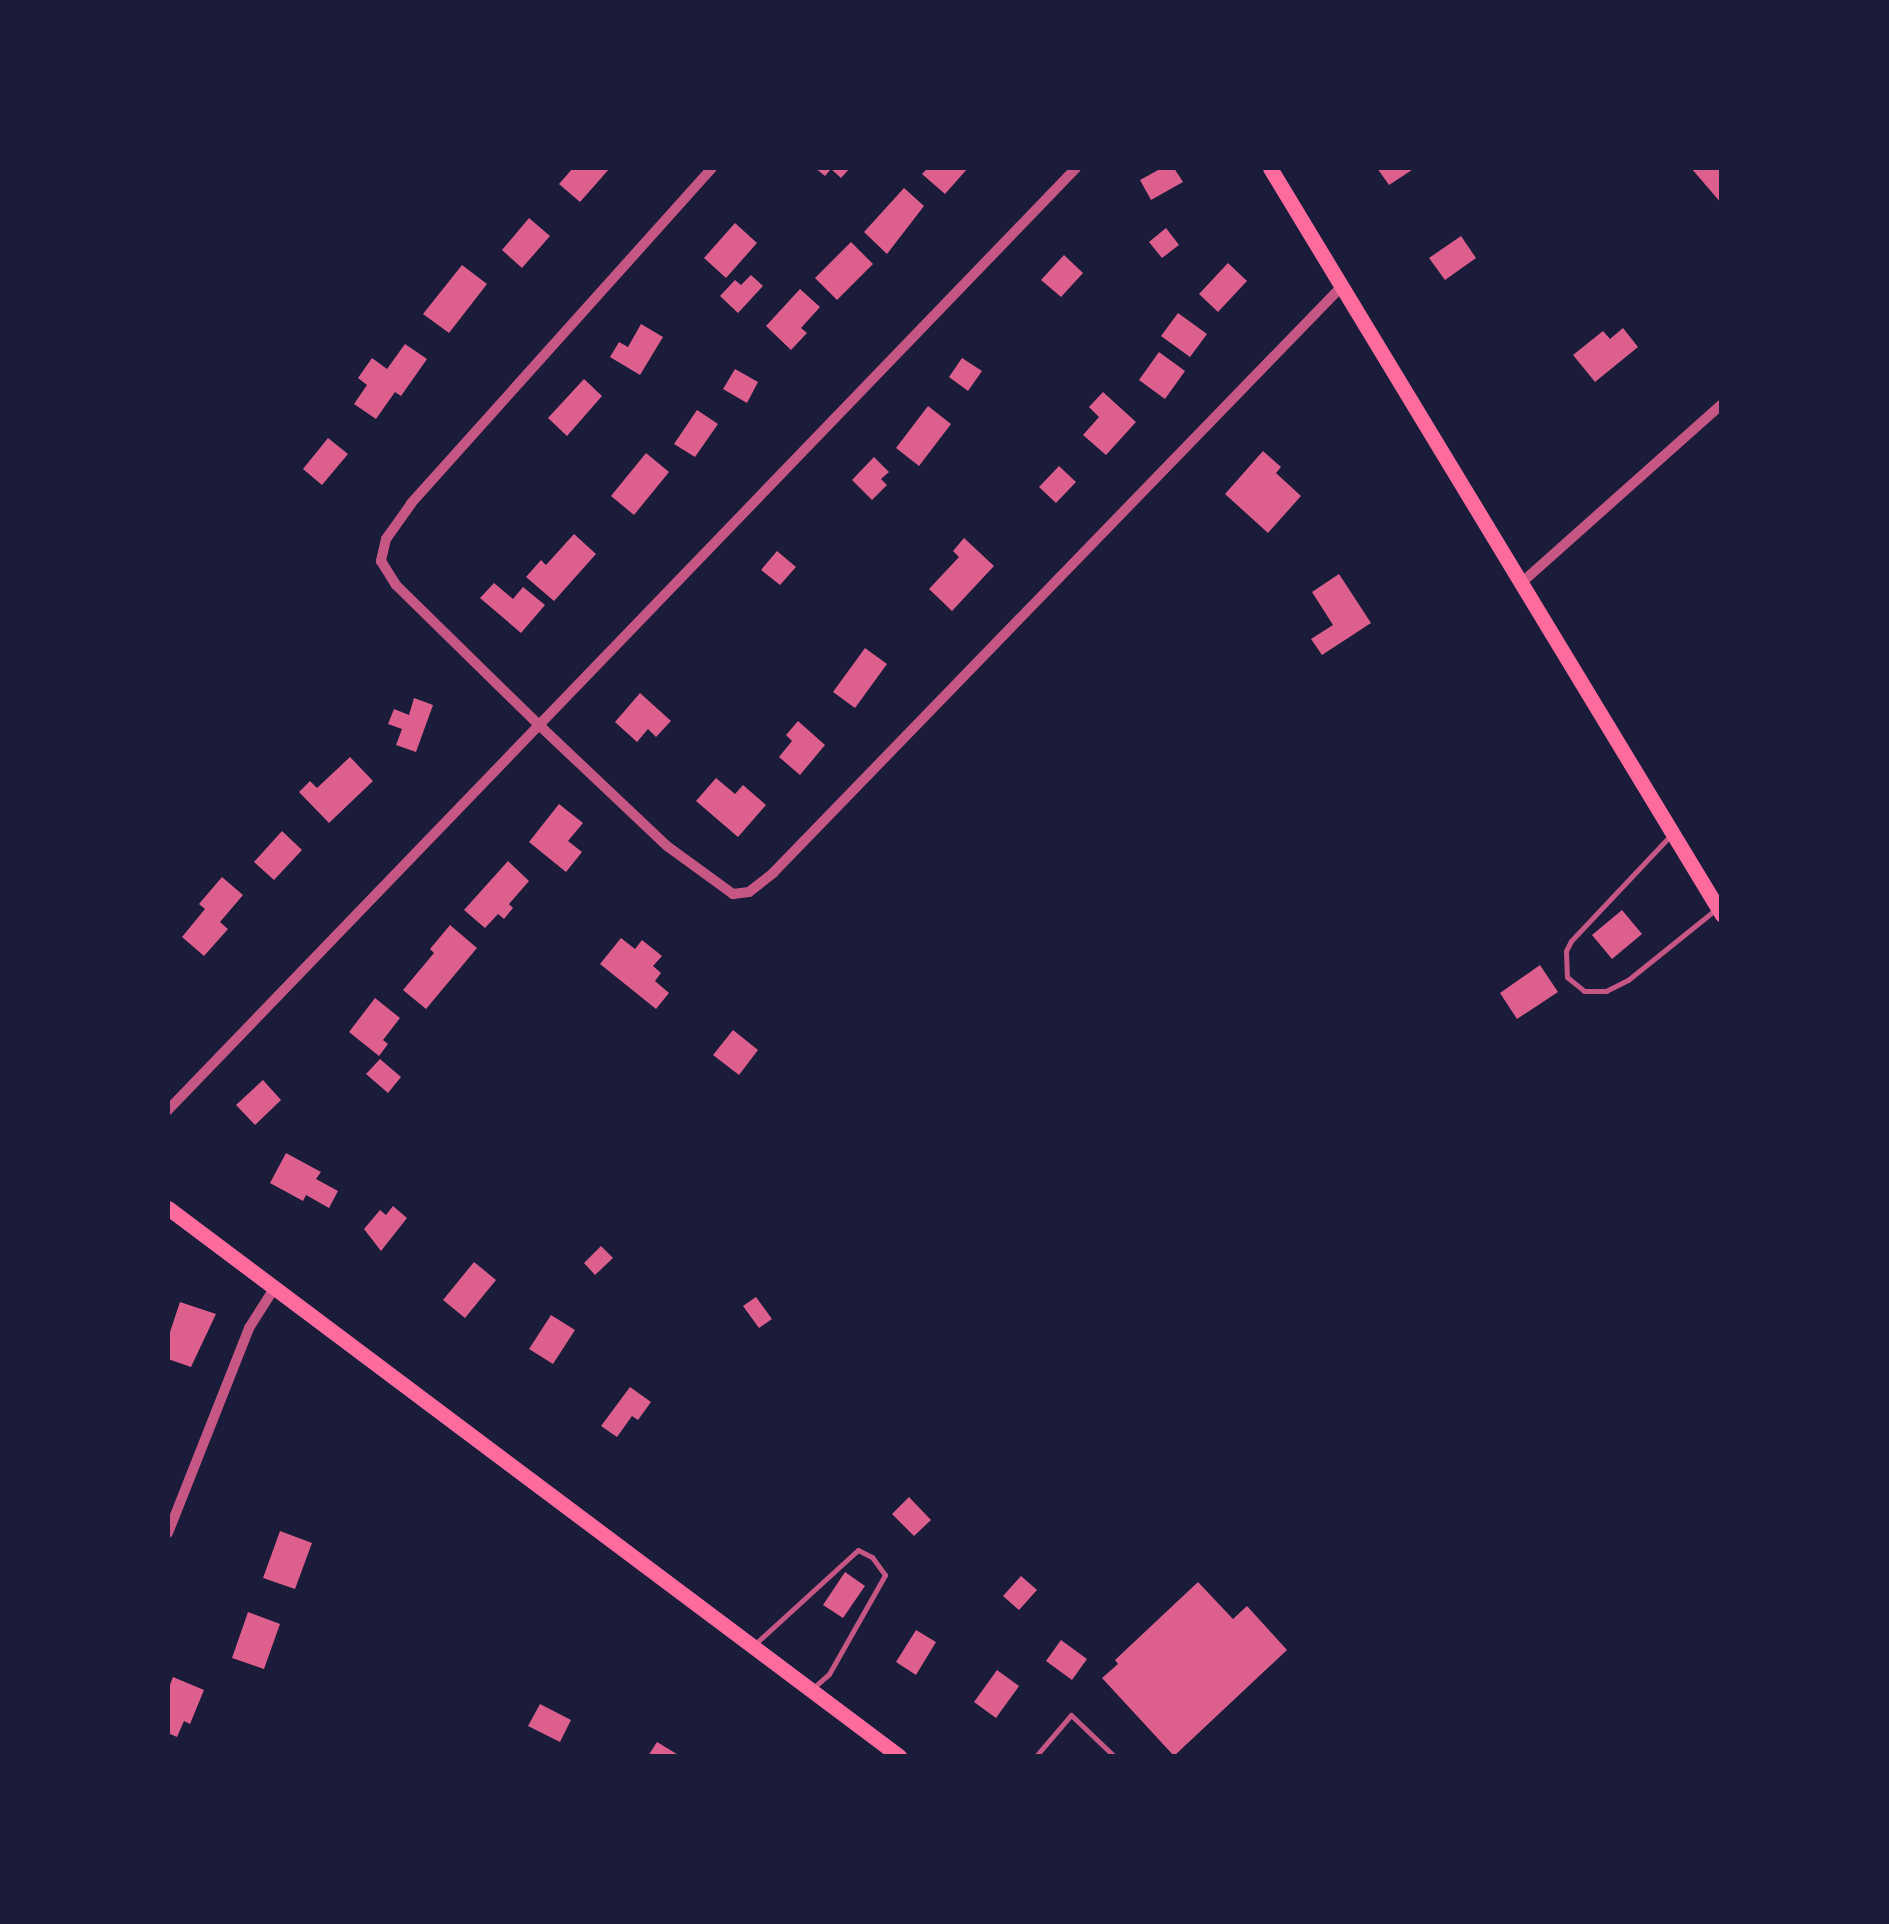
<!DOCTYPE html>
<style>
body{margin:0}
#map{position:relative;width:1889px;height:1924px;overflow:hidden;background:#1b1b3a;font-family:"Sofia Sans Condensed",sans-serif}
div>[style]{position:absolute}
.building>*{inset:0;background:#dd5f8e}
.service>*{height:5px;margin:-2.5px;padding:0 2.5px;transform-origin:2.5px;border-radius:2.5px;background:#c65784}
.minor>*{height:10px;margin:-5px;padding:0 5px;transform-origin:5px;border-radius:5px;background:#c65784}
.primary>*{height:15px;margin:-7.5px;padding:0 7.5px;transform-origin:7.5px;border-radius:7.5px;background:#ff6b9d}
span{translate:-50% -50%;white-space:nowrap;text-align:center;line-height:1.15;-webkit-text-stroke:8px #1b1b3a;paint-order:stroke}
.frame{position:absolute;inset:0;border:170px solid #1b1b3a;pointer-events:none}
</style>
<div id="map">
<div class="building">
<i style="clip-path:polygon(573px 168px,610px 168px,580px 202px,559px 184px)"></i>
<i style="clip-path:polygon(815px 168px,850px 168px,841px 178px,831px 169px,825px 176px)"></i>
<i style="clip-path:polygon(928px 168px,968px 168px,945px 194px,922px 174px)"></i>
<i style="clip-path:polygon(1162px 168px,1174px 168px,1183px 182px,1151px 200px,1140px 180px)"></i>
<i style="clip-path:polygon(1377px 168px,1415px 168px,1389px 185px)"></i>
<i style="clip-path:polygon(1691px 168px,1722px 168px,1722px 204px)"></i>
<i style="clip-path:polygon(904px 188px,924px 206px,887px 254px,864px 232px)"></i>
<i style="clip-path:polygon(529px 218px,550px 236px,522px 268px,502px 250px)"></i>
<i style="clip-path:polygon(735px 223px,757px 243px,726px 278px,704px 258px)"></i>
<i style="clip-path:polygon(1166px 228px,1179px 245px,1162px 258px,1149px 242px)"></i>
<i style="clip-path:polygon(1461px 236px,1476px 258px,1445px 280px,1429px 258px)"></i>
<i style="clip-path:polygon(851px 242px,873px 264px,837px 300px,815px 278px)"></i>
<i style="clip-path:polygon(1064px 255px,1083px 273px,1061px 297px,1041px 280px)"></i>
<i style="clip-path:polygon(1228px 263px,1247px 281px,1218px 312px,1199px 294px)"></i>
<i style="clip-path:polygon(462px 265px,487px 284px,449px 333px,423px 314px)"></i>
<i style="clip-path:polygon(751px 275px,763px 286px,738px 313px,720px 296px,735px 280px,741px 285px)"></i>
<i style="clip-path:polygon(800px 289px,820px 307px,801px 328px,807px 333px,791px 350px,766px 326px)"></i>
<i style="clip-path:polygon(1178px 313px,1207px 334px,1190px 357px,1161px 336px)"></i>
<i style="clip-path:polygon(641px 324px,663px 337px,640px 375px,610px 357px,619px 342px,628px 347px)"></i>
<i style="clip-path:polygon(1623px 328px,1638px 347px,1595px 382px,1573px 355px,1603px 331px,1610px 339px)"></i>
<i style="clip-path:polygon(405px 344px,427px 359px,401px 396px,395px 392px,376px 419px,354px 404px,367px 385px,358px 378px,372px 358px,387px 369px)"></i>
<i style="clip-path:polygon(1159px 352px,1185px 371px,1165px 399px,1139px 380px)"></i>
<i style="clip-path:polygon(962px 358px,982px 371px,968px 391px,949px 377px)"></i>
<i style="clip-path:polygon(735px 369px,758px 382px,747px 403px,723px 389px)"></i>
<i style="clip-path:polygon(584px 379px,602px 396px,567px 436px,548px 418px)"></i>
<i style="clip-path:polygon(1103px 392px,1136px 422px,1106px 455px,1083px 435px,1099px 417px,1089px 407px)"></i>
<i style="clip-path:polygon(928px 406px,951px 424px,919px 466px,896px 448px)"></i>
<i style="clip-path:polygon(697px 410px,718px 424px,695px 457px,674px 444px)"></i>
<i style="clip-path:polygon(328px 438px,348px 454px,322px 485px,303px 469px)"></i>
<i style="clip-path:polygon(1263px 451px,1281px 467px,1276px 473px,1301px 496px,1268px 533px,1225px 494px)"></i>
<i style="clip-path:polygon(646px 453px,669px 472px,634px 515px,611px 496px)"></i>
<i style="clip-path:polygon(874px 457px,889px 472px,881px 479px,887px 485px,872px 500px,852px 480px)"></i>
<i style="clip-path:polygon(1059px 466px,1076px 482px,1056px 503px,1039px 487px)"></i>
<i style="clip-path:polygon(574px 534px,596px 554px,554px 601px,526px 577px,541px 560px,546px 565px)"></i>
<i style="clip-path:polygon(964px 538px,994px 566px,952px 611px,929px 589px,959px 557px,953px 551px)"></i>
<i style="clip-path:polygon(777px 551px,796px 567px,780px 585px,761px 570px)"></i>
<i style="clip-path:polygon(1339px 574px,1371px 623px,1322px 655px,1311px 639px,1333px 625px,1312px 592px)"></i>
<i style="clip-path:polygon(494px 583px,513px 599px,523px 587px,545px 605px,521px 633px,480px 598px)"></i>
<i style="clip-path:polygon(865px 648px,887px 664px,855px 708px,833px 692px)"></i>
<i style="clip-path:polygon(640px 693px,671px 721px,656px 737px,648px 729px,637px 742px,615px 722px)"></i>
<i style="clip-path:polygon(414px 698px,433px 705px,416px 752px,396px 745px,402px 729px,388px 724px,394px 709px,409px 715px)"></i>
<i style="clip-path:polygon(798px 721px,825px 745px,800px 775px,779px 757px,792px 741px,786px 735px)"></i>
<i style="clip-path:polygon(350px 757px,373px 781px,329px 823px,299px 792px,310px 781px,317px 788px)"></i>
<i style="clip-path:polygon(716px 778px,735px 794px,743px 785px,766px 805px,738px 837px,696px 801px)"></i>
<i style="clip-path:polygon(559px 804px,583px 823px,568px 841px,582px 852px,566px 872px,529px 842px)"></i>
<i style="clip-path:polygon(282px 831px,302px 850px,274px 880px,254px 862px)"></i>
<i style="clip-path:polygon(508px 861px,529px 881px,509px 904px,513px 908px,504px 919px,498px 914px,485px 928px,464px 910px)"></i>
<i style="clip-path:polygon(222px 877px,243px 895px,220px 922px,228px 929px,204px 956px,182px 937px,205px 909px,199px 904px)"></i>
<i style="clip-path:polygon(1622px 910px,1642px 934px,1612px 959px,1592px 935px)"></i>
<i style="clip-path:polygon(450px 925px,477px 948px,426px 1009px,403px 990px,434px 953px,430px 949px)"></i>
<i style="clip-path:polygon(621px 938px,635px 949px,642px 940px,662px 956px,653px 966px,661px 973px,655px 981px,669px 993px,656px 1009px,600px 964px)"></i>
<i style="clip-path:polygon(1540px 965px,1558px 992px,1517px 1019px,1500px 993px)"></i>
<i style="clip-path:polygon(375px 998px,400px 1018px,383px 1040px,388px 1044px,379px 1056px,349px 1032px)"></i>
<i style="clip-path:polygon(733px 1030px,758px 1050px,739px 1075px,713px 1055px)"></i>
<i style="clip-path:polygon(380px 1059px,401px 1077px,388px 1093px,366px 1074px)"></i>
<i style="clip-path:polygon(263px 1080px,281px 1100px,255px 1125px,236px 1105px)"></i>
<i style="clip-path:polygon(286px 1153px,321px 1172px,316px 1179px,338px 1191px,329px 1208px,306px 1195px,303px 1201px,270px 1183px)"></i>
<i style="clip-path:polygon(393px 1206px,407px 1218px,381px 1251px,364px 1229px,380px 1210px,386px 1215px)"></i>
<i style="clip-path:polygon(601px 1246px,613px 1258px,595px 1275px,584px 1263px)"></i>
<i style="clip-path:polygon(474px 1262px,496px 1280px,465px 1318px,443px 1300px)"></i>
<i style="clip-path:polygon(756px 1297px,772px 1319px,759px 1328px,743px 1306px)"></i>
<i style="clip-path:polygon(180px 1302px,216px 1314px,191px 1367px,168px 1359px,168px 1338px)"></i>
<i style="clip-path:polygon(551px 1315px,575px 1330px,553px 1364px,529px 1349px)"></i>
<i style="clip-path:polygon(630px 1387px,651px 1402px,638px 1420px,632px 1416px,617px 1437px,601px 1426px)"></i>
<i style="clip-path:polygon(909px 1497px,931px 1520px,914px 1536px,892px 1514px)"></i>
<i style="clip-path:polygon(280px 1531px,312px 1543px,295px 1589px,263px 1578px)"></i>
<i style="clip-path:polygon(845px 1572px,865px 1586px,843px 1618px,823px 1605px)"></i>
<i style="clip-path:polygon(1021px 1576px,1037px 1590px,1019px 1610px,1003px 1596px)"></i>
<i style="clip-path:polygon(1198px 1582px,1233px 1619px,1247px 1606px,1287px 1650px,1174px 1756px,1102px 1678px,1118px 1664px,1115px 1660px)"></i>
<i style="clip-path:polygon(248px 1612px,280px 1624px,264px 1669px,232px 1658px)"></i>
<i style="clip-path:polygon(916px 1630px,936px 1642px,916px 1675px,896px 1662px)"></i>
<i style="clip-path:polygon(1061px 1640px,1087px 1659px,1072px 1680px,1046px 1661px)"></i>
<i style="clip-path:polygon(997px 1670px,1019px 1686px,996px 1718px,974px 1702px)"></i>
<i style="clip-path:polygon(173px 1677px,204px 1690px,190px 1724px,184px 1721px,177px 1737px,168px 1733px,168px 1690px)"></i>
<i style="clip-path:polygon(540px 1704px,571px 1720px,560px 1742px,528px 1726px)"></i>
<i style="clip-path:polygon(657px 1742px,680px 1756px,648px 1756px)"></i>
</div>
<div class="service">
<i style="left:1669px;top:837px;width:143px;rotate:133.3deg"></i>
<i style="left:1571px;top:941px;width:11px;rotate:117deg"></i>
<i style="left:1566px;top:951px;width:26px;rotate:88deg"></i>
<i style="left:1567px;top:977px;width:22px;rotate:39deg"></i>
<i style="left:1584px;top:991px;width:22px"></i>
<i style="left:1606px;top:991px;width:25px;rotate:-27deg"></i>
<i style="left:1628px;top:980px;width:112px;rotate:-38.8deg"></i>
<i style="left:755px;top:1644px;width:139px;rotate:-42.4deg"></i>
<i style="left:858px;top:1550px;width:16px;rotate:27deg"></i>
<i style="left:872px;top:1557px;width:22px;rotate:54deg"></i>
<i style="left:885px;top:1575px;width:114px;rotate:119.5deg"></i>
<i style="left:829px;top:1674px;width:21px;rotate:139deg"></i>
<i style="left:1036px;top:1756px;width:54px;rotate:-49.5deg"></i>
<i style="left:1071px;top:1715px;width:59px;rotate:43.6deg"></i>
</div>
<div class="minor">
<i style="left:712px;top:168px;width:451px;rotate:131.9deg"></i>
<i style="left:411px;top:504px;width:43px;rotate:125.5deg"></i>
<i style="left:386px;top:539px;width:23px;rotate:103deg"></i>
<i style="left:381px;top:561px;width:28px;rotate:58deg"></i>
<i style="left:396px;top:585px;width:200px;rotate:44.4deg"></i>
<i style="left:539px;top:725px;width:176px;rotate:43.4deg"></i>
<i style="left:667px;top:846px;width:82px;rotate:36deg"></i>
<i style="left:733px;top:894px;width:16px;rotate:-7deg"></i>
<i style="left:749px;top:892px;width:31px;rotate:-38deg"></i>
<i style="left:773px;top:873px;width:818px;rotate:-45.89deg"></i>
<i style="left:1520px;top:584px;width:271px;rotate:-41.7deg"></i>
<i style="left:168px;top:1110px;width:1308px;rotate:-46.05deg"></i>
<i style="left:168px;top:1533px;width:220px;rotate:-68.4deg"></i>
<i style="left:249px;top:1328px;width:49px;rotate:-57.6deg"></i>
</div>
<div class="primary">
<i style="left:1270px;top:168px;width:873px;rotate:58.82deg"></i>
<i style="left:168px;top:1208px;width:914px;rotate:36.86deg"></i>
</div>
<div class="frame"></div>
</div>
